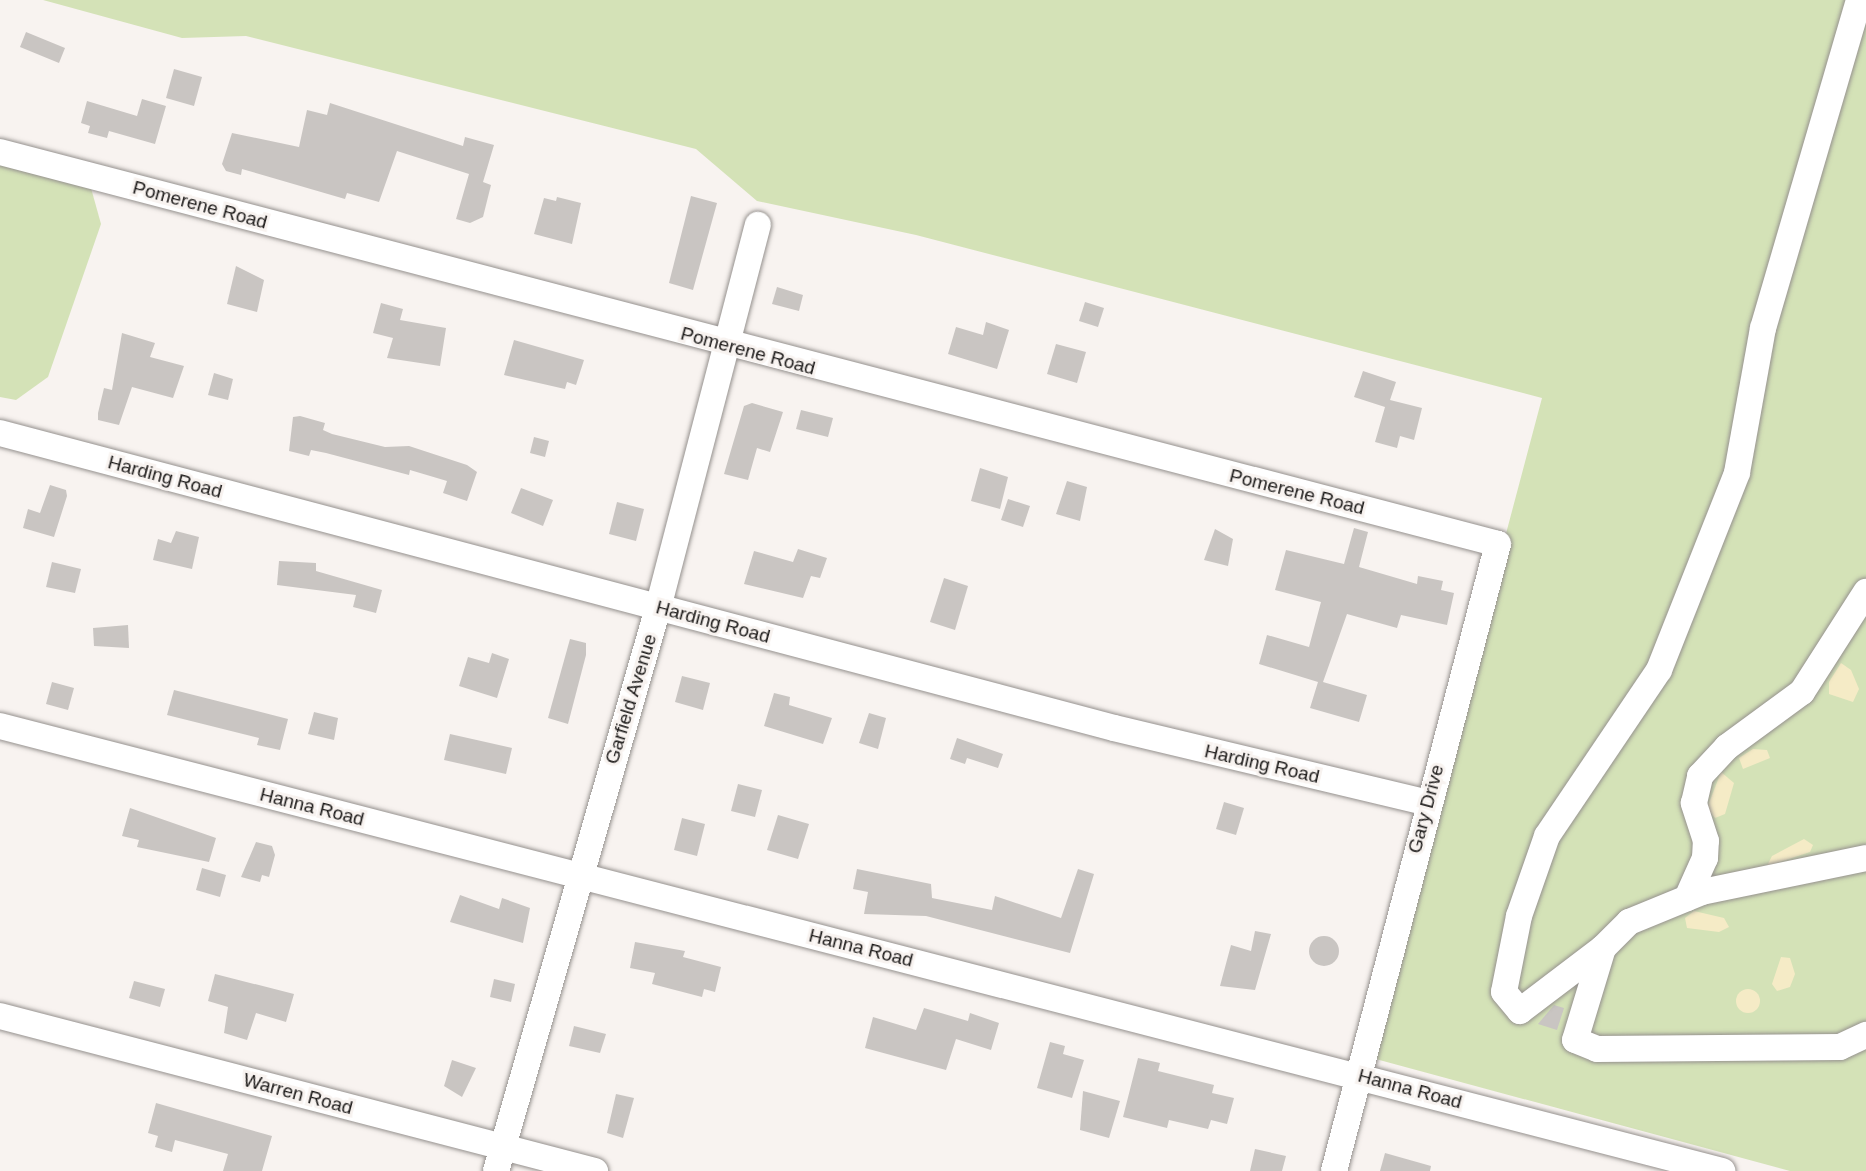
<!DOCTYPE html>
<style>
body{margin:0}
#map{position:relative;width:1866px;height:1171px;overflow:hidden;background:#f8f3f0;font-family:Helvetica,sans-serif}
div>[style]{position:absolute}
.green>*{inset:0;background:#d4e2b7}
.sand>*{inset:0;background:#f5ebc6}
.round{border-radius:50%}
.building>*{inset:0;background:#c9c5c2}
.roads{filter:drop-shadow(0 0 2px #95918e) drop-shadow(0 0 2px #95918e)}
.minor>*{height:26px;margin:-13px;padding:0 13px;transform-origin:13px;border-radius:13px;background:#fff}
span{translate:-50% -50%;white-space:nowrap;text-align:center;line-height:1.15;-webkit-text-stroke:6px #f8f3f0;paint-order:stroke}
.street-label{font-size:19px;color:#1d1b1a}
</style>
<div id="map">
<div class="green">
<i style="clip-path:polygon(43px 0,1866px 0,1866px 1171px,1790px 1171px,1372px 1058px,1370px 1046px,1542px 398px,916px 235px,757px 201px,696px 149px,246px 36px,182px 38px)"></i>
<i style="clip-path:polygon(0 163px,91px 188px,101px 224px,48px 377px,16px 400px,0 397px)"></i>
</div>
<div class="sand">
<i style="clip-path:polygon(1841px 663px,1851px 670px,1859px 689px,1853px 702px,1829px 694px,1829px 682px)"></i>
<i style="clip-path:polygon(1753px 749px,1767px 750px,1770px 758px,1743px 769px,1739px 758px)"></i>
<i style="clip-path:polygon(1721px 772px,1734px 783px,1725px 814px,1715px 818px,1707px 808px)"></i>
<i style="clip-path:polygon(1804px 839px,1813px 845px,1810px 852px,1767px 866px,1772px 856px)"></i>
<i style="clip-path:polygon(1694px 911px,1724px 918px,1729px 927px,1719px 932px,1687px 928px,1685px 918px)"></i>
<i style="clip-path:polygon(1781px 957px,1790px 958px,1795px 974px,1790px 987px,1777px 991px,1772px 984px)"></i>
<i class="round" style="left:1736px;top:989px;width:24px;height:24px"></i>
</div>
<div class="building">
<i style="clip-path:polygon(26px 32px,65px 48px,59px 63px,20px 47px)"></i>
<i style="clip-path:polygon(174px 69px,202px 77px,194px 106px,166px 98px)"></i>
<i style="clip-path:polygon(142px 99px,166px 106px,155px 144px,109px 131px,107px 138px,88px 133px,90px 126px,81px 123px,87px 101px,137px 116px)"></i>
<i style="clip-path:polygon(330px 103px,463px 146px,465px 137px,494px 145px,483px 182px,491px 185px,483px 217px,470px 223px,456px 219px,469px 174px,397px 151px,379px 202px,347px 193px,345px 199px,242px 169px,241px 175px,226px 171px,222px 164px,232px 133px,299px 147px,307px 110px,327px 115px)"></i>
<i style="clip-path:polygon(691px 196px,717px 203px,693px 290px,669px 283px)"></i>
<i style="clip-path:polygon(557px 197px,581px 203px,572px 244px,534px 234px,544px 198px,556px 201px)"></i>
<i style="clip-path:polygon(236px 266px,264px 280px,257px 312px,227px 304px)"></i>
<i style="clip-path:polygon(777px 287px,803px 295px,799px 311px,772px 304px)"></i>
<i style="clip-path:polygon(1085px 302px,1104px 308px,1098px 327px,1079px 321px)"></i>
<i style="clip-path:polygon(381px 303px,403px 309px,400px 320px,446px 328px,440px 366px,387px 358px,393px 338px,373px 333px)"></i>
<i style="clip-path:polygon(986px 322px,1009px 330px,997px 369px,948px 354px,956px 327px,983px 335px)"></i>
<i style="clip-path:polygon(122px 333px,155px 343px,150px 357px,184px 366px,173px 398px,132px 387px,119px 425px,98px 420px,98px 413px,104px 388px,112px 390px)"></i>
<i style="clip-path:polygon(514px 340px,584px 360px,576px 385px,567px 382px,565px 389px,504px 375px)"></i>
<i style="clip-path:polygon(1056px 344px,1086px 352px,1077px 383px,1047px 374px)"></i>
<i style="clip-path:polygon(1363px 371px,1396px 382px,1390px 400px,1422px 408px,1414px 440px,1400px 436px,1397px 448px,1375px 442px,1385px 407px,1354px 397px)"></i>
<i style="clip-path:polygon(214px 373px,233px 379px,228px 400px,208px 395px)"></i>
<i style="clip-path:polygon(752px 403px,783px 412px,770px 452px,757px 448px,748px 480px,724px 474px,744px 406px)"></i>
<i style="clip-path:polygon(801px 410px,833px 418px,828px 437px,796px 429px)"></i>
<i style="clip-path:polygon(300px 416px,325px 423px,323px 430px,332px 434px,385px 447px,409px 446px,467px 465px,477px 472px,467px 501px,443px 493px,447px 481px,410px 470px,409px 475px,326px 453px,311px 450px,309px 456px,289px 451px,293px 417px)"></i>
<i style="clip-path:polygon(534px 437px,549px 441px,545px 457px,530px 453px)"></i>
<i style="clip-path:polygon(980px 468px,1008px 477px,1000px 509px,971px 501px)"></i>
<i style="clip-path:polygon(1067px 481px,1087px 487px,1080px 521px,1056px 514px)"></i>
<i style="clip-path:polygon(50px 485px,66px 490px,67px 496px,54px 537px,23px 528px,28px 509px,40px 513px)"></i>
<i style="clip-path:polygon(521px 488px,553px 500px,543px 526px,511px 513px)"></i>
<i style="clip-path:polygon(1008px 499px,1030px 506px,1023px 527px,1001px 520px)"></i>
<i style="clip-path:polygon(617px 502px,644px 509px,636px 541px,609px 534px)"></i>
<i style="clip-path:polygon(1354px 528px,1368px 532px,1359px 567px,1417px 584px,1418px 576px,1443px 581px,1441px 590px,1454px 593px,1447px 625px,1401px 615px,1397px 628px,1347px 614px,1323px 682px,1367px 695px,1359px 722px,1310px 708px,1318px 682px,1259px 664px,1267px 635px,1309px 647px,1321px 602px,1275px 590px,1286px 550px,1344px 564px)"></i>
<i style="clip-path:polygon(1215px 529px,1233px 539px,1228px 566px,1204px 560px)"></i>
<i style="clip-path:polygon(176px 531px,199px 537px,192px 569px,153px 560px,158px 539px,171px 543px)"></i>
<i style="clip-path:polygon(798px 549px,827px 558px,820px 578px,811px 576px,803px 598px,744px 584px,754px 551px,793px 562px)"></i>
<i style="clip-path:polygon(279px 561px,316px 563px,316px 571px,382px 590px,376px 613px,353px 607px,356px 595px,277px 585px)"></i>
<i style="clip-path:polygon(52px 562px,81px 569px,75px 593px,46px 587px)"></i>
<i style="clip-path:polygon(944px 578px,968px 586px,955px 630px,930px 622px)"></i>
<i style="clip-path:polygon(128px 625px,129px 648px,94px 646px,93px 628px)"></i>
<i style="clip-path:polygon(570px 639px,586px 643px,586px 655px,568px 724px,548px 718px)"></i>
<i style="clip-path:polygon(492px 653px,509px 659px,497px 698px,459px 686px,468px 657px,489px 663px)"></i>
<i style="clip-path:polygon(682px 676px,710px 683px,703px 710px,675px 702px)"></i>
<i style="clip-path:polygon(52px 682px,74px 688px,68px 710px,46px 704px)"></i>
<i style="clip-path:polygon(174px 690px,288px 719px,280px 750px,257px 745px,259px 738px,167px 715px)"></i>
<i style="clip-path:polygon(774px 693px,790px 697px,789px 705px,832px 718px,823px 744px,764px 726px)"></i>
<i style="clip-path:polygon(314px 712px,338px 718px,334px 740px,308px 734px)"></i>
<i style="clip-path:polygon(869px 713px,886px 718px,878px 749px,859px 743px)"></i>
<i style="clip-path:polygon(450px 734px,512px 748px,506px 774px,444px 760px)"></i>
<i style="clip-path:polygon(957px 738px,1003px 754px,998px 768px,967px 758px,965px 764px,950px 759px)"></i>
<i style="clip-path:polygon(738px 784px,762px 790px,755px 817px,731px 811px)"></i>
<i style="clip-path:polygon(1224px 802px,1244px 808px,1236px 835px,1216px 829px)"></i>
<i style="clip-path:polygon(130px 808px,216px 838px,209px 862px,137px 847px,139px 840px,122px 836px)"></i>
<i style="clip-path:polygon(778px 815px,809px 824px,798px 859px,767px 850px)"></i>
<i style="clip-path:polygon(682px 818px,705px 824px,697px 856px,674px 850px)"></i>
<i style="clip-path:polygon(256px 842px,272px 846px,275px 855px,269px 877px,262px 875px,260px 882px,241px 877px)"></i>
<i style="clip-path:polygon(202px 868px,226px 875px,220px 897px,196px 890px)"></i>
<i style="clip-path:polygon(857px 869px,931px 884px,932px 898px,992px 910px,995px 896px,1061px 918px,1078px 869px,1094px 874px,1070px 953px,926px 916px,864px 914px,868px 892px,853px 889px)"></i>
<i style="clip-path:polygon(460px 895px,499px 909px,502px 898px,530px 908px,523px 943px,450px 922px)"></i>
<i style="clip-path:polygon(1255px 931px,1271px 934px,1255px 990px,1220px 986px,1231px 945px,1251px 951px)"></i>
<i class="round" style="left:1309px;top:936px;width:30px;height:30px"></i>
<i style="clip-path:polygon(635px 942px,685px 951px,683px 957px,721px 967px,715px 992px,704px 989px,702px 997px,652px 984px,655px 973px,630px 968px)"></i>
<i style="clip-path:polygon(215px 974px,294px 994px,286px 1022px,256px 1013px,247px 1040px,224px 1033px,228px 1007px,208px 1001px)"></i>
<i style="clip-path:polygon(494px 979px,515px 984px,511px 1002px,490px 997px)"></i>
<i style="clip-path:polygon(134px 981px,165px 989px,160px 1007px,129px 998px)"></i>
<i style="clip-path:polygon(1554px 1005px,1564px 1008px,1557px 1030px,1538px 1024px)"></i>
<i style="clip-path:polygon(924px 1008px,968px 1021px,970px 1013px,999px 1023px,991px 1050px,956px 1039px,946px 1070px,865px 1048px,873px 1017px,916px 1030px)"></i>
<i style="clip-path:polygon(574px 1026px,606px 1034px,600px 1053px,569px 1046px)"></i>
<i style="clip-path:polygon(1050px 1042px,1065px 1046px,1063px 1054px,1084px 1060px,1072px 1098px,1037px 1088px)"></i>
<i style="clip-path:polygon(1138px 1058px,1160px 1063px,1158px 1071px,1214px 1085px,1212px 1093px,1234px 1098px,1227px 1124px,1211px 1120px,1208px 1129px,1169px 1120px,1167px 1128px,1123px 1117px)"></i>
<i style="clip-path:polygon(452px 1060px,476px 1068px,462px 1097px,444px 1086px)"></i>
<i style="clip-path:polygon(1083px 1091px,1120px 1101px,1109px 1138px,1080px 1130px)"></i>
<i style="clip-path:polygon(616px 1094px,634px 1098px,623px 1138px,607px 1133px)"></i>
<i style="clip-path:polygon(156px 1103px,272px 1136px,262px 1171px,223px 1171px,228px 1154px,175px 1140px,172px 1152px,155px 1147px,158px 1136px,148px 1133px)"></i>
<i style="clip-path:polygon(1255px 1149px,1286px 1156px,1282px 1171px,1250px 1171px)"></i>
<i style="clip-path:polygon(1385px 1153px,1431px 1166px,1430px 1171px,1380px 1171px)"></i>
</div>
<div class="roads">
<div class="minor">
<i style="left:1859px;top:0;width:342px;rotate:106.3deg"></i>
<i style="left:1763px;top:328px;width:147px;rotate:100.2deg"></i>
<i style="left:1737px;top:473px;width:212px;rotate:111.6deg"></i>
<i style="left:1659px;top:670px;width:200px;rotate:124deg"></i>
<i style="left:1547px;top:836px;width:85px;rotate:109.3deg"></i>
<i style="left:1519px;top:916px;width:77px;rotate:101.2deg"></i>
<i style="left:1504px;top:992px;width:25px;rotate:50deg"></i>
<i style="left:1520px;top:1011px;width:104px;rotate:-37.2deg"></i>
<i style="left:1603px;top:948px;width:37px;rotate:-45deg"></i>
<i style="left:1629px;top:922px;width:79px;rotate:-22.3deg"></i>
<i style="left:1702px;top:892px;width:167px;rotate:-11.7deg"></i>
<i style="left:0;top:152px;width:1548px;rotate:14.66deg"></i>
<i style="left:1498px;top:544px;width:648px;rotate:104.66deg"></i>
<i style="left:0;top:433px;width:1152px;rotate:14.83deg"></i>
<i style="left:1114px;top:728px;width:323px;rotate:13.4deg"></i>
<i style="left:0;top:726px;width:1779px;rotate:14.49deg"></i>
<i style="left:1687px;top:898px;width:44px;rotate:-65.8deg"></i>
<i style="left:1705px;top:858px;width:17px;rotate:-87deg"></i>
<i style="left:1706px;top:841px;width:40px;rotate:-108deg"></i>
<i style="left:1694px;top:803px;width:28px;rotate:-77deg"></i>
<i style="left:1700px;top:776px;width:40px;rotate:-47deg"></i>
<i style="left:1727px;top:747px;width:93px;rotate:-36.3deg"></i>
<i style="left:1802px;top:692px;width:119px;rotate:-57.4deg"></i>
<i style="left:1603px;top:948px;width:96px;rotate:106.9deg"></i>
<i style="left:1575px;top:1040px;width:24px;rotate:22deg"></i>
<i style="left:1597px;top:1049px;width:243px;rotate:-0.5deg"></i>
<i style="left:1840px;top:1047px;width:29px;rotate:-25deg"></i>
<i style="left:0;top:1016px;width:615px;rotate:14.6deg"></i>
<i style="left:496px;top:1171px;width:586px;rotate:-73.95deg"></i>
<i style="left:658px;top:608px;width:396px;rotate:-75.4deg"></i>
</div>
</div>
<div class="street-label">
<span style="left:200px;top:205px;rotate:15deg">Pomerene Road</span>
<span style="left:748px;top:351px;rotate:15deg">Pomerene Road</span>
<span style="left:165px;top:477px;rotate:15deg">Harding Road</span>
<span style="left:1297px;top:492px;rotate:14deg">Pomerene Road</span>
<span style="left:713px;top:622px;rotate:15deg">Harding Road</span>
<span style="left:631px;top:699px;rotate:-73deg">Garfield Avenue</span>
<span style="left:1262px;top:764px;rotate:13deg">Harding Road</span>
<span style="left:312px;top:807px;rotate:14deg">Hanna Road</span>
<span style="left:1426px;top:809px;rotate:-75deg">Gary Drive</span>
<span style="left:861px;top:948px;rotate:14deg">Hanna Road</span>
<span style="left:1410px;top:1089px;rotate:15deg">Hanna Road</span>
<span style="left:298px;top:1094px;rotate:15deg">Warren Road</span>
</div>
</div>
